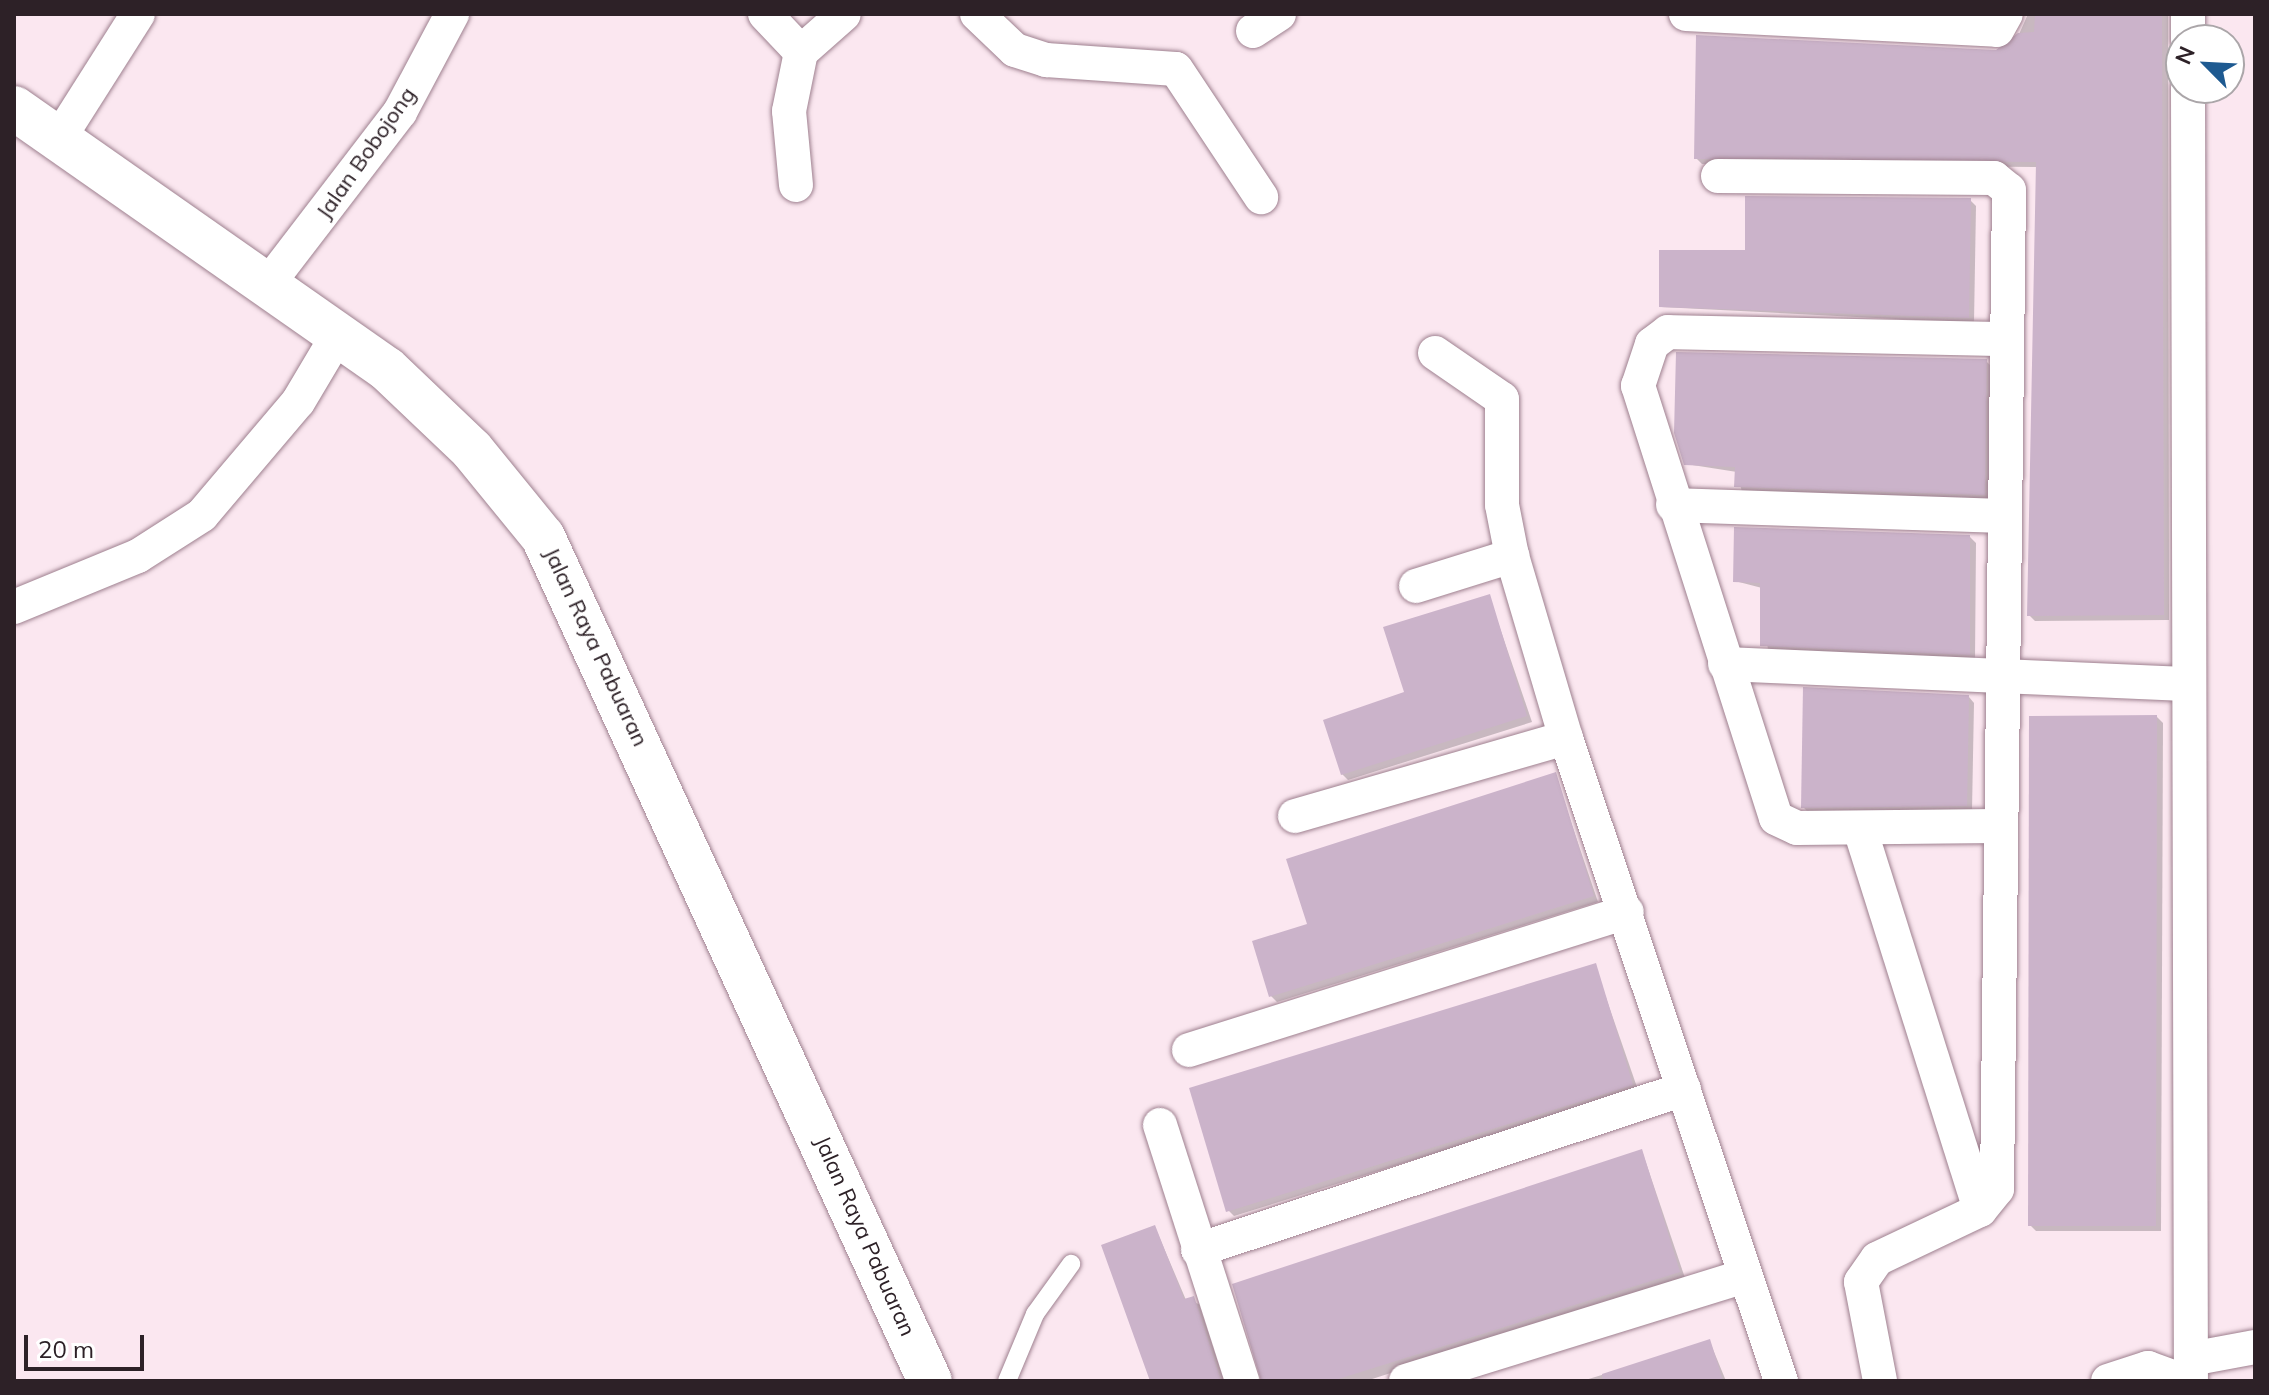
<!DOCTYPE html>
<style>
body{margin:0}
#map{position:relative;width:2269px;height:1395px;overflow:hidden;background:#fbe7f0;font-family:Mulish,sans-serif}
div>[style]{position:absolute}
.shadow>*{inset:0;background:#0003}
.building>*{inset:0;background:#cbb3ca}
.roads{filter:drop-shadow(0 0 2px #9e808f) drop-shadow(0 0 2px #9e808f)}
.lane>*{height:18px;margin:-9px;padding:0 9px;transform-origin:9px;border-radius:9px;background:#fff}
.street>*{height:34px;margin:-17px;padding:0 17px;transform-origin:17px;border-radius:17px;background:#fff}
.secondary>*{height:44px;margin:-22px;padding:0 22px;transform-origin:22px;border-radius:22px;background:#fff}
span{translate:-50% -50%;white-space:nowrap;text-align:center;line-height:1.15;-webkit-text-stroke:7px #fff;paint-order:stroke}
.street-label{font-size:22px;color:#2d2127}
.frame{position:absolute;inset:0;border:16px solid #2d2127;pointer-events:none}
.north{position:absolute;left:2165px;top:24px;width:80px;height:80px;box-sizing:border-box;background:#fff;border:2px solid #aba6a9;border-radius:50%;rotate:294deg;font-size:22px;font-weight:700;line-height:32px;text-align:center;color:#2d2127}
.north::after{content:'';display:block;margin:auto;width:28px;height:36px;background:#1e5a91;clip-path:polygon(50% 0,100% 100%,50% 72%,0 100%)}
.scale{position:absolute;left:24px;top:1335px;width:120px;height:36px;box-sizing:border-box;border:4px solid #2d2127;border-top:0;padding-left:10px;font-size:24px;line-height:28px;white-space:nowrap;color:#2d2127;-webkit-text-stroke:6px #fff;paint-order:stroke}
</style>
<div id="map">
<div class="shadow">
<i style="clip-path:polygon(2028px 14px,2168px 14px,2169px 620px,2035px 621px,2029px 615px,2037px 167px,1702px 164px,1696px 158px,1996px 52px,2016px 41px)"></i>
<i style="clip-path:polygon(1970px 200px,1976px 206px,1974px 323px,1661px 307px,1747px 252px)"></i>
<i style="clip-path:polygon(1986px 361px,1992px 367px,1990px 500px,1742px 492px,1737px 472px,1686px 464px)"></i>
<i style="clip-path:polygon(1970px 537px,1976px 543px,1975px 660px,1768px 651px,1762px 588px,1735px 581px)"></i>
<i style="clip-path:polygon(1489px 596px,1532px 722px,1348px 780px,1342px 774px)"></i>
<i style="clip-path:polygon(1969px 697px,1974px 703px,1972px 811px,1809px 813px,1803px 807px)"></i>
<i style="clip-path:polygon(2157px 717px,2163px 723px,2161px 1231px,2036px 1231px,2030px 1225px)"></i>
<i style="clip-path:polygon(1555px 775px,1598px 902px,1277px 1002px,1271px 996px,1309px 925px)"></i>
<i style="clip-path:polygon(1595px 966px,1638px 1090px,1234px 1216px,1228px 1210px)"></i>
<i style="clip-path:polygon(1642px 1151px,1685px 1278px,1366px 1381px,1260px 1381px)"></i>
<i style="clip-path:polygon(1155px 1227px,1186px 1300px,1199px 1304px,1224px 1381px,1152px 1381px)"></i>
<i style="clip-path:polygon(1710px 1342px,1726px 1381px,1582px 1381px)"></i>
</div>
<div class="building">
<i style="clip-path:polygon(2035px 14px,2162px 14px,2164px 615px,2027px 616px,2036px 162px,1694px 159px,1696px 35px,1996px 50px,2018px 33px,2034px 32px)"></i>
<i style="clip-path:polygon(1745px 196px,1971px 198px,1969px 318px,1659px 307px,1659px 250px,1745px 250px)"></i>
<i style="clip-path:polygon(1676px 352px,1987px 359px,1985px 495px,1734px 487px,1735px 467px,1684px 465px,1674px 433px)"></i>
<i style="clip-path:polygon(1734px 527px,1970px 535px,1970px 655px,1760px 646px,1760px 583px,1733px 582px)"></i>
<i style="clip-path:polygon(1490px 594px,1527px 716px,1341px 775px,1323px 720px,1404px 692px,1383px 627px)"></i>
<i style="clip-path:polygon(1803px 687px,1969px 695px,1967px 806px,1801px 808px)"></i>
<i style="clip-path:polygon(2157px 715px,2156px 1226px,2028px 1226px,2029px 716px)"></i>
<i style="clip-path:polygon(1556px 772px,1594px 896px,1269px 997px,1252px 941px,1307px 924px,1286px 859px)"></i>
<i style="clip-path:polygon(1596px 963px,1633px 1085px,1226px 1212px,1189px 1088px)"></i>
<i style="clip-path:polygon(1642px 1149px,1680px 1272px,1332px 1381px,1261px 1381px,1232px 1284px)"></i>
<i style="clip-path:polygon(1155px 1225px,1184px 1299px,1194px 1296px,1221px 1381px,1150px 1381px,1101px 1245px)"></i>
<i style="clip-path:polygon(1710px 1339px,1723px 1381px,1603px 1381px,1602px 1374px)"></i>
</div>
<div class="roads">
<div class="lane">
<i style="left:1007px;top:1381px;width:73px;rotate:-67.3deg"></i>
<i style="left:1035px;top:1314px;width:62px;rotate:-54.2deg"></i>
</div>
<div class="street">
<i style="left:765px;top:14px;width:52px;rotate:46.5deg"></i>
<i style="left:977px;top:14px;width:52px;rotate:43.5deg"></i>
<i style="left:1015px;top:50px;width:33px;rotate:18deg"></i>
<i style="left:1046px;top:60px;width:130px;rotate:4deg"></i>
<i style="left:1176px;top:69px;width:154px;rotate:56.4deg"></i>
<i style="left:1686px;top:14px;width:311px;rotate:2.9deg"></i>
<i style="left:1997px;top:30px;width:18px;rotate:-61deg"></i>
<i style="left:1253px;top:31px;width:31px;rotate:-33deg"></i>
<i style="left:2188px;top:40px;width:26px;rotate:-90deg"></i>
<i style="left:2188px;top:88px;width:1293px;rotate:89.87deg"></i>
<i style="left:58px;top:140px;width:149px;rotate:-57.6deg"></i>
<i style="left:1718px;top:176px;width:276px;rotate:0.4deg"></i>
<i style="left:1994px;top:178px;width:19px;rotate:39deg"></i>
<i style="left:2009px;top:190px;width:999px;rotate:90.69deg"></i>
<i style="left:1997px;top:1189px;width:27px;rotate:129deg"></i>
<i style="left:1980px;top:1210px;width:114px;rotate:154.6deg"></i>
<i style="left:1877px;top:1259px;width:28px;rotate:125deg"></i>
<i style="left:1861px;top:1282px;width:101px;rotate:79.1deg"></i>
<i style="left:796px;top:185px;width:74px;rotate:-95.4deg"></i>
<i style="left:789px;top:111px;width:60px;rotate:-78.5deg"></i>
<i style="left:801px;top:52px;width:57px;rotate:-41.5deg"></i>
<i style="left:268px;top:284px;width:217px;rotate:-52.5deg"></i>
<i style="left:400px;top:112px;width:111px;rotate:-62deg"></i>
<i style="left:1435px;top:353px;width:81px;rotate:34.5deg"></i>
<i style="left:1502px;top:399px;width:106px;rotate:90deg"></i>
<i style="left:1502px;top:505px;width:52px;rotate:78.9deg"></i>
<i style="left:1512px;top:556px;width:190px;rotate:73.5deg"></i>
<i style="left:1566px;top:738px;width:678px;rotate:71.51deg"></i>
<i style="left:1673px;top:505px;width:329px;rotate:1.9deg"></i>
<i style="left:1416px;top:586px;width:101px;rotate:-17.4deg"></i>
<i style="left:14px;top:607px;width:134px;rotate:-22.4deg"></i>
<i style="left:138px;top:556px;width:76px;rotate:-32.6deg"></i>
<i style="left:202px;top:515px;width:148px;rotate:-49.7deg"></i>
<i style="left:298px;top:402px;width:80px;rotate:-59.3deg"></i>
<i style="left:1725px;top:664px;width:461px;rotate:2.5deg"></i>
<i style="left:1295px;top:816px;width:282px;rotate:-16.1deg"></i>
<i style="left:1997px;top:826px;width:200px;rotate:179.4deg"></i>
<i style="left:1797px;top:828px;width:23px;rotate:-155deg"></i>
<i style="left:1776px;top:818px;width:454px;rotate:-107.7deg"></i>
<i style="left:1638px;top:386px;width:44px;rotate:-71.6deg"></i>
<i style="left:1652px;top:344px;width:20px;rotate:-37deg"></i>
<i style="left:1668px;top:332px;width:337px;rotate:1.2deg"></i>
<i style="left:1860px;top:829px;width:399px;rotate:72.5deg"></i>
<i style="left:1189px;top:1050px;width:459px;rotate:-17.5deg"></i>
<i style="left:1160px;top:1125px;width:269px;rotate:72.2deg"></i>
<i style="left:1198px;top:1250px;width:512px;rotate:-18.33deg"></i>
<i style="left:2196px;top:1358px;width:60px;rotate:-10.6deg"></i>
<i style="left:1406px;top:1381px;width:353px;rotate:-17.2deg"></i>
<i style="left:2108px;top:1381px;width:42px;rotate:-18deg"></i>
<i style="left:2148px;top:1368px;width:37px;rotate:20deg"></i>
</div>
<div class="secondary">
<i style="left:14px;top:108px;width:455px;rotate:35deg"></i>
<i style="left:387px;top:369px;width:117px;rotate:43.6deg"></i>
<i style="left:472px;top:450px;width:112px;rotate:50.8deg"></i>
<i style="left:543px;top:537px;width:928px;rotate:65.37deg"></i>
</div>
</div>
<div class="street-label">
<span style="left:366px;top:153px;rotate:-55deg">Jalan Bobojong</span>
<span style="left:596px;top:647px;rotate:65deg">Jalan Raya Pabuaran</span>
<span style="left:865px;top:1236px;rotate:66deg">Jalan Raya Pabuaran</span>
</div>
<div class="frame"></div>
<div class="north">N</div>
<div class="scale">20 m</div>
</div>
